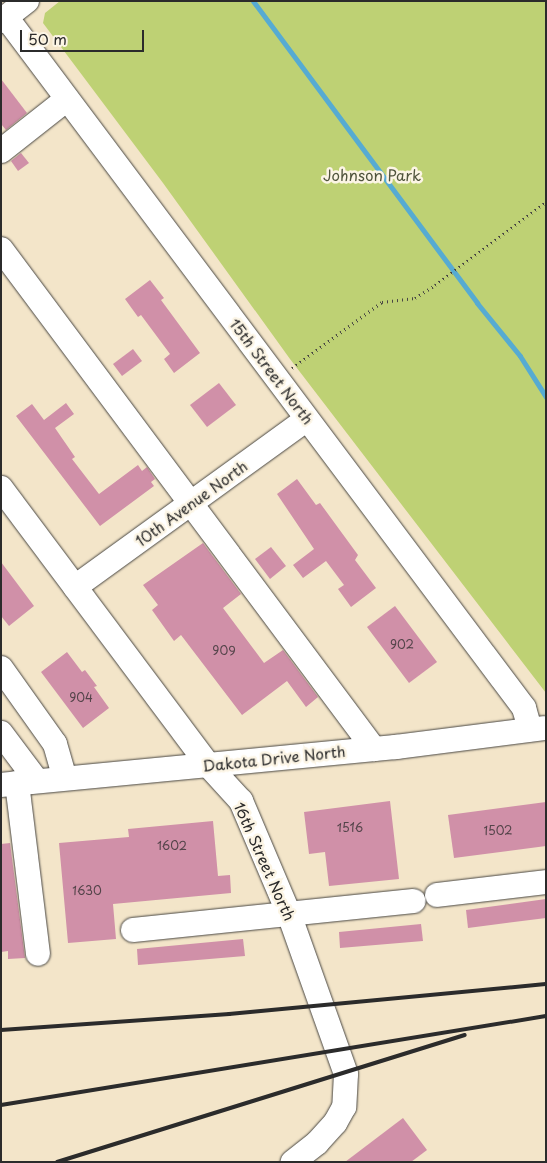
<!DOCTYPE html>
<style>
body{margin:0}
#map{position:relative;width:547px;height:1163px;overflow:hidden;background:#f3e5c9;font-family:"Playpen Sans",sans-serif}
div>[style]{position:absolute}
.green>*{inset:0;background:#bed174}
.stream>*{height:5px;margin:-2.5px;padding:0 2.5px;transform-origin:2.5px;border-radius:2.5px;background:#56abd2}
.building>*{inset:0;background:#d090a8}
.path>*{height:3px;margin-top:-1.5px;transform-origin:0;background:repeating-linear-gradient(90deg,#494743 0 1px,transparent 0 5px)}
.roads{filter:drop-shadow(0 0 1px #494743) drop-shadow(0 0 1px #494743)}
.minor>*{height:24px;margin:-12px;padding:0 12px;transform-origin:12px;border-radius:12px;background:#fff}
.rail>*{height:4px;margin:-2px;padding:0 2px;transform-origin:2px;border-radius:2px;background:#2b2b2b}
span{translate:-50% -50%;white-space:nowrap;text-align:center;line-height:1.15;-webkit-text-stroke:5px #fcf5e5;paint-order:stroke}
.number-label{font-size:12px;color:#54444a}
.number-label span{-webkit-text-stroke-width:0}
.park-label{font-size:15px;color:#50543d}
.street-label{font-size:15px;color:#2b2b2b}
.frame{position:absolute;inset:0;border:2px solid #2b2b2b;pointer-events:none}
.scale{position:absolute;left:20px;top:30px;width:124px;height:22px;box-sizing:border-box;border:2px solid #2b2b2b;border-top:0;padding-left:6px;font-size:15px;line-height:18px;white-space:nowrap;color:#2b2b2b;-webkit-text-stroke:4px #fcf5e5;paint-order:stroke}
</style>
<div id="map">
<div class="green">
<i style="clip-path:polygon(60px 1px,546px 1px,546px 693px,290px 359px,163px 183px,43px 23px,45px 13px)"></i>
</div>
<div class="stream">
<i style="left:253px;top:1px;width:376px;rotate:53.4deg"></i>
<i style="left:477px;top:303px;width:68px;rotate:50.9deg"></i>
<i style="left:520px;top:356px;width:49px;rotate:57.6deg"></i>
</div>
<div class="building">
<i style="clip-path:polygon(1px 79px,27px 113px,6px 130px,1px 124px)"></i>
<i style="clip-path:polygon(21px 153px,29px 163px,18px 171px,11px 161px)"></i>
<i style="clip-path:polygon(150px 280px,164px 298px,161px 300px,200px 353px,174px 373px,164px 359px,170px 354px,141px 315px,138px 317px,125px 299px)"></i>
<i style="clip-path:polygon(133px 349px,142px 361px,122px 376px,113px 364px)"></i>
<i style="clip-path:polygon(219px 383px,236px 405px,207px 427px,190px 405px)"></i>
<i style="clip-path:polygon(66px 403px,74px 414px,55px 428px,75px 457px,72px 459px,99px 494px,138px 465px,142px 471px,147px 467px,155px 479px,151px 482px,154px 486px,100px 526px,16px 416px,32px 404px,44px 420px)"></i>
<i style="clip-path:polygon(297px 479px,316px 505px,320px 503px,358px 555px,355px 560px,376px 588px,351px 607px,338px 589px,344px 585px,326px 561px,303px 578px,293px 565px,314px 549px,277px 494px)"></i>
<i style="clip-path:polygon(203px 543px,241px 594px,223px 608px,264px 663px,283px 650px,318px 697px,306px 707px,287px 681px,242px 715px,181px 635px,174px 641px,152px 610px,158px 605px,143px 585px)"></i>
<i style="clip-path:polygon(271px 547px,286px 566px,270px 579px,255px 559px)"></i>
<i style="clip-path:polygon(1px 562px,34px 606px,9px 626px,1px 616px)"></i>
<i style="clip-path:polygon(395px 606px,437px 662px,409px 683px,367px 627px)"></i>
<i style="clip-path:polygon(67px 652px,82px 672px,85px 670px,97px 686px,94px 687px,109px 708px,83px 728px,41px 672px)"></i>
<i style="clip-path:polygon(390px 801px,399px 879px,329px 886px,325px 852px,309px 854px,304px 812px)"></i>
<i style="clip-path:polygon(546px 802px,546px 846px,454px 858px,448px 815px)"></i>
<i style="clip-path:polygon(213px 821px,218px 876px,230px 875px,231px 893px,113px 904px,116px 939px,68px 943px,59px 843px,129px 837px,128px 829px)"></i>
<i style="clip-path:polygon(10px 843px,25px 958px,8px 959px,8px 951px,1px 952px,1px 844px)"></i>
<i style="clip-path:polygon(546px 899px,546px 918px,468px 928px,466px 910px)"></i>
<i style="clip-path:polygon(421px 924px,423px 941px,340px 948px,339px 932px)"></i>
<i style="clip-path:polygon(243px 939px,245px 956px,138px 965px,137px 949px)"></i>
<i style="clip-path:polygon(403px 1118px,427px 1150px,411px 1162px,345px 1162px)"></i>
</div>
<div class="path">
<i style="left:292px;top:368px;width:112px;rotate:-36.3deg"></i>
<i style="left:382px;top:302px;width:33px;rotate:-7deg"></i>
<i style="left:415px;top:298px;width:24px;rotate:-33deg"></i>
<i style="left:435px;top:285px;width:139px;rotate:-36.8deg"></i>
</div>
<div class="roads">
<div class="minor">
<i style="left:6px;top:17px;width:864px;rotate:53.14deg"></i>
<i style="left:524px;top:708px;width:22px;rotate:74deg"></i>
<i style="left:1px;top:21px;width:33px;rotate:-38deg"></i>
<i style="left:1px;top:151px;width:84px;rotate:-38.2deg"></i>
<i style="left:1px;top:249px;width:624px;rotate:53.28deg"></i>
<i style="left:1px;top:488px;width:346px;rotate:53.2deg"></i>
<i style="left:208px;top:765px;width:49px;rotate:47.5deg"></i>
<i style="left:241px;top:801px;width:123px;rotate:67deg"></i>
<i style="left:289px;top:914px;width:170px;rotate:70.4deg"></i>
<i style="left:346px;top:1074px;width:33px;rotate:93deg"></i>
<i style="left:344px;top:1107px;width:18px;rotate:119deg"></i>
<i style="left:335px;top:1123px;width:27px;rotate:132deg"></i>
<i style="left:317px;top:1143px;width:31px;rotate:142deg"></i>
<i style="left:75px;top:587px;width:286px;rotate:-35.9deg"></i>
<i style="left:1px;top:668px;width:93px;rotate:54.6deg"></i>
<i style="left:55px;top:744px;width:35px;rotate:74deg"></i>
<i style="left:1px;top:733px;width:60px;rotate:53.1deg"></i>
<i style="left:17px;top:783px;width:172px;rotate:83deg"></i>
<i style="left:1px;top:785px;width:397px;rotate:-5.5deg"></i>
<i style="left:396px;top:747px;width:149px;rotate:-7.3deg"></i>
<i style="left:437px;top:895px;width:110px;rotate:-6.8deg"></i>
<i style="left:133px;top:930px;width:282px;rotate:-5.9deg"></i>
</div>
</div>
<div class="rail">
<i style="left:1px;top:1030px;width:229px;rotate:-4deg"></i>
<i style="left:229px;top:1014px;width:318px;rotate:-5.4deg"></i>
<i style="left:1px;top:1105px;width:552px;rotate:-9.27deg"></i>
<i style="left:57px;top:1162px;width:427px;rotate:-17.3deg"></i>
</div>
<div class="number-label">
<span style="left:402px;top:645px">902</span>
<span style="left:224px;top:651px">909</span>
<span style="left:81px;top:698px">904</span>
<span style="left:350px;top:828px">1516</span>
<span style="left:498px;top:831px">1502</span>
<span style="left:172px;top:846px">1602</span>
<span style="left:87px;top:891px">1630</span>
</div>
<div class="park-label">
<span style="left:372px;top:175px">Johnson Park</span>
</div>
<div class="street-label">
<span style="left:272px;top:371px;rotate:53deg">15th Street North</span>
<span style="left:191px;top:503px;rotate:-36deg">10th Avenue North</span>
<span style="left:274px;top:758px;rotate:-6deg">Dakota Drive North</span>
<span style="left:265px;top:861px;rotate:66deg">16th Street North</span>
</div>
<div class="frame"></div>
<div class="scale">50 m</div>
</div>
